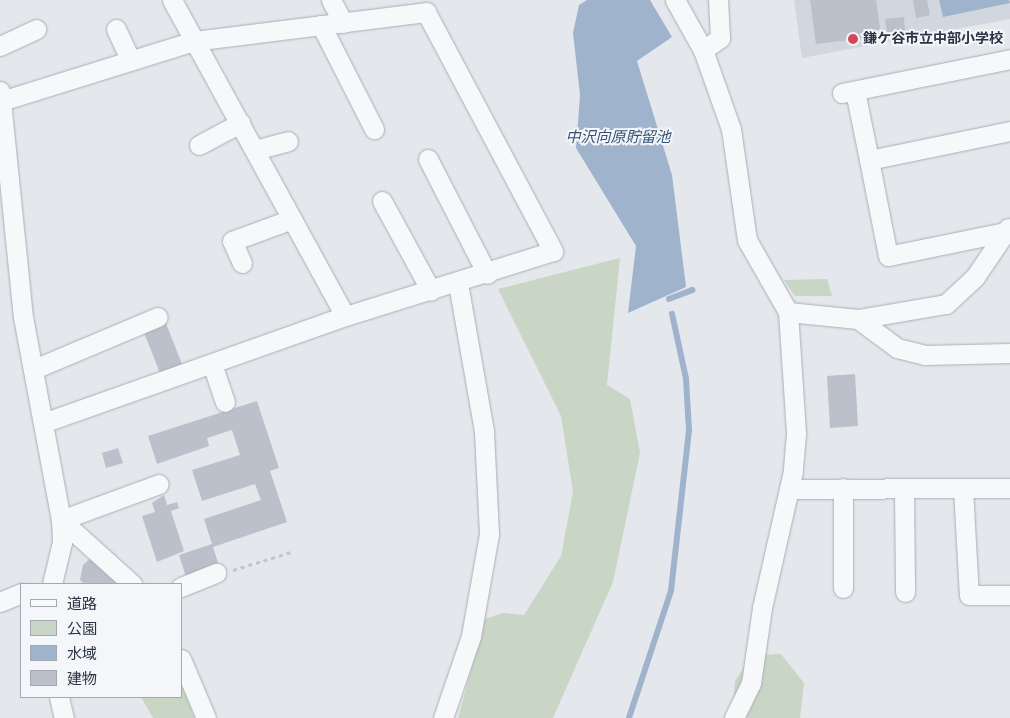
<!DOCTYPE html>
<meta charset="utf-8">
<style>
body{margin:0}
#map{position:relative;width:1010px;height:718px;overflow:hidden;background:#e4e7ec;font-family:Rubik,"Noto Sans JP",sans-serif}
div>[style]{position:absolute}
.built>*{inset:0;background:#d2d6de}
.green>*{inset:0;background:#c9d6c5}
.water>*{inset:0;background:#9fb4cc}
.stream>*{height:5.5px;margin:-2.75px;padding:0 2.75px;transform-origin:2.75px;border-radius:2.75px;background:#9fb4cc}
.building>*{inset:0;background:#bbc0ca}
.path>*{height:3px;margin-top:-1.5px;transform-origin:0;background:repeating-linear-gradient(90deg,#c2c5cb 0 4px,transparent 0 8px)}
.roads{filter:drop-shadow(0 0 1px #a9aeb7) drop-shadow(0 0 1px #a9aeb7)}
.minor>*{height:19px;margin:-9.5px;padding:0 9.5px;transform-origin:9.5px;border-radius:9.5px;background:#f7f8fa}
.dots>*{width:14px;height:14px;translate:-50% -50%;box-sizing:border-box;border:2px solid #f4f6f9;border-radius:50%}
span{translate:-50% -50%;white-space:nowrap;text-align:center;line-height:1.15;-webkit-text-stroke:4px #f4f6f9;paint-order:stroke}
.poi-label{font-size:14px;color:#2b3445;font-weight:700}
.left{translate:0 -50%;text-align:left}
.water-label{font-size:15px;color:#34527a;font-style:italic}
.legend{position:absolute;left:20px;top:583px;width:162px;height:115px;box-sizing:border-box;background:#f4f6f9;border:1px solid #a4a8b1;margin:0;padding:6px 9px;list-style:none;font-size:15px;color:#2b3445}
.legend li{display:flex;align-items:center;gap:10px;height:25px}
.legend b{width:25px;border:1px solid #a4a8b1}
</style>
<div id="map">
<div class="built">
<i style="clip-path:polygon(794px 0,1010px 0,1010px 19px,802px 58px)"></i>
</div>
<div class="green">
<i style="clip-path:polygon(620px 258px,607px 385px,630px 399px,640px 453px,613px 582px,553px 718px,458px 718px,485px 619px,503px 613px,524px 615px,561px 556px,573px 492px,561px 416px,498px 289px)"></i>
<i style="clip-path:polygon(827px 279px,832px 296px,795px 296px,784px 280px)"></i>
<i style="clip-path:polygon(781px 654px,804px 683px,800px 718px,732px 718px,735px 681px,752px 655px)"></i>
<i style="clip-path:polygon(181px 678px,194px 718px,153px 718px,141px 697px,181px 697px)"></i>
</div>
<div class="water">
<i style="clip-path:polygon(587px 0,650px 0,672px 37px,637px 61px,672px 175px,686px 287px,628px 313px,636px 246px,576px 148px,580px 95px,573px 33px,579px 5px)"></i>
<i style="clip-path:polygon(939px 0,1009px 0,1010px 3px,943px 17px)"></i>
</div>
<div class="stream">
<i style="left:669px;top:299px;width:25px;rotate:-21deg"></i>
<i style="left:629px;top:718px;width:134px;rotate:-71.7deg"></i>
<i style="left:671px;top:591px;width:162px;rotate:-83.6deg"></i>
<i style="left:689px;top:430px;width:51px;rotate:-93.4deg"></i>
<i style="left:686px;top:379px;width:66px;rotate:-102.2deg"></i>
</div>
<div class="building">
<i style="clip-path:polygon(810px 0,876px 0,881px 36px,816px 44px)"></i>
<i style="clip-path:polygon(913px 0,927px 0,930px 15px,916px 18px)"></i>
<i style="clip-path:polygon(904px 17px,905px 32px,887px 34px,885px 19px)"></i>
<i style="clip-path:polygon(165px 321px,182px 364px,160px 373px,143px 330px)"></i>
<i style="clip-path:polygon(855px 374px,858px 426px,830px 428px,827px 376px)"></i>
<i style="clip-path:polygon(257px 401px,279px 468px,270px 471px,287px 522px,213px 547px,219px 566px,186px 577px,179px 555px,212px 544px,204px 519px,261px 500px,255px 484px,202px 501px,192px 470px,240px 455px,232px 430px,207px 438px,209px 446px,157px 464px,148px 436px)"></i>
<i style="clip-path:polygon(118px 448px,123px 463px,106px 468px,102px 453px)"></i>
<i style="clip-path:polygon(164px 495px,167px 505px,177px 502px,179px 508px,171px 511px,184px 551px,157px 562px,142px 516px,155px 512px,152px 503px)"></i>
<i style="clip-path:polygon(93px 556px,121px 584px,84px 584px,80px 580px,83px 565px)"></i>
</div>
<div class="path">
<i style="left:233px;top:570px;width:61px;rotate:-17.2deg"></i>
</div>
<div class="roads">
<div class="minor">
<i style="left:172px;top:0;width:360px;rotate:61.3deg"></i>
<i style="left:331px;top:0;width:26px;rotate:62deg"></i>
<i style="left:675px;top:0;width:57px;rotate:60.8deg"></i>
<i style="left:703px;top:50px;width:84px;rotate:70.5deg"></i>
<i style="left:731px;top:129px;width:112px;rotate:81.8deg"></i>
<i style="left:747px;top:240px;width:83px;rotate:60.3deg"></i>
<i style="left:788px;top:312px;width:122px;rotate:86.2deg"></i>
<i style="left:796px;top:434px;width:37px;rotate:95deg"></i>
<i style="left:793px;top:471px;width:140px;rotate:102.8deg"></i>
<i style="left:762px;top:608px;width:76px;rotate:98.3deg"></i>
<i style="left:751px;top:683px;width:39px;rotate:116deg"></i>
<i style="left:321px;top:25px;width:117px;rotate:63deg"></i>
<i style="left:116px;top:29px;width:35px;rotate:65deg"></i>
<i style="left:0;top:46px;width:40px;rotate:-25deg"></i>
<i style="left:703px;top:50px;width:21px;rotate:-35deg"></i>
<i style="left:720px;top:38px;width:38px;rotate:-93deg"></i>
<i style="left:0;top:91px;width:227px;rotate:84.2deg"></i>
<i style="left:23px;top:317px;width:207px;rotate:79.4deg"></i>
<i style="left:61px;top:520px;width:22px;rotate:87deg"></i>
<i style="left:62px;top:542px;width:43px;rotate:103.4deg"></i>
<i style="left:855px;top:91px;width:70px;rotate:78.5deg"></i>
<i style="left:842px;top:93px;width:171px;rotate:-11.4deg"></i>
<i style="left:1px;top:101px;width:202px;rotate:-17.3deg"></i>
<i style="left:194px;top:41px;width:234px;rotate:-7.1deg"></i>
<i style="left:426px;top:12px;width:271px;rotate:62deg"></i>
<i style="left:553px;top:251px;width:218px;rotate:162.6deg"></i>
<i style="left:345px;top:316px;width:318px;rotate:160.5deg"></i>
<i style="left:199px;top:145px;width:47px;rotate:-28.2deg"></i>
<i style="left:255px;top:150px;width:34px;rotate:-15deg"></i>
<i style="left:428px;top:159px;width:129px;rotate:62.8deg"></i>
<i style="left:382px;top:201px;width:102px;rotate:61.4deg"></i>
<i style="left:1005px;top:232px;width:119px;rotate:168.4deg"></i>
<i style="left:888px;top:256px;width:98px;rotate:-101.2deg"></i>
<i style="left:869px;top:160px;width:144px;rotate:-11.6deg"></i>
<i style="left:242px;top:263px;width:24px;rotate:-114deg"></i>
<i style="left:232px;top:241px;width:64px;rotate:-20.1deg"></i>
<i style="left:788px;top:312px;width:70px;rotate:5.7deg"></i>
<i style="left:858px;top:319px;width:89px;rotate:-9.7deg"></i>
<i style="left:946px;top:304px;width:40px;rotate:-43deg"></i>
<i style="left:975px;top:277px;width:59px;rotate:-56deg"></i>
<i style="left:858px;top:319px;width:49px;rotate:36.6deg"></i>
<i style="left:897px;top:348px;width:29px;rotate:14deg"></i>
<i style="left:925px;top:355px;width:85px;rotate:-1.3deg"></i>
<i style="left:212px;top:364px;width:40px;rotate:71.1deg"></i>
<i style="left:34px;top:369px;width:134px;rotate:-22.8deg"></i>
<i style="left:790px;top:489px;width:220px;rotate:-0.3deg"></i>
<i style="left:963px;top:489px;width:106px;rotate:86.8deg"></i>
<i style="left:969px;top:595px;width:41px"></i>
<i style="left:904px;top:491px;width:101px;rotate:89.4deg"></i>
<i style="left:61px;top:520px;width:104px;rotate:-20.2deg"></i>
<i style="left:61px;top:520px;width:96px;rotate:42deg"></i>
<i style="left:181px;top:587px;width:38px;rotate:-22deg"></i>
<i style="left:843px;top:588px;width:100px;rotate:-90deg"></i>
<i style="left:0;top:602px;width:23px;rotate:-23deg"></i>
<i style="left:181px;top:659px;width:64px;rotate:67deg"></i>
<i style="left:59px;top:697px;width:22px;rotate:77deg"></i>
<i style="left:443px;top:718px;width:87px;rotate:-71.1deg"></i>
<i style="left:471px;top:636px;width:104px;rotate:-80deg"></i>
<i style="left:489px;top:534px;width:103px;rotate:-92.8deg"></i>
<i style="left:484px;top:431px;width:149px;rotate:-100deg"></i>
</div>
</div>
<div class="dots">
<i style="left:853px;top:39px;background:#d1495b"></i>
</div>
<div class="poi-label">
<span class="left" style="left:863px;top:39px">鎌ケ谷市立中部小学校</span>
</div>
<div class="water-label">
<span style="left:618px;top:138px">中沢向原貯留池</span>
</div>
<ul class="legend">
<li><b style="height:6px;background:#f7f8fa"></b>道路</li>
<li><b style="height:14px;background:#c9d6c5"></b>公園</li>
<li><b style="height:14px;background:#9fb4cc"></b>水域</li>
<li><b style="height:14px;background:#bbc0ca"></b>建物</li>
</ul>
</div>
